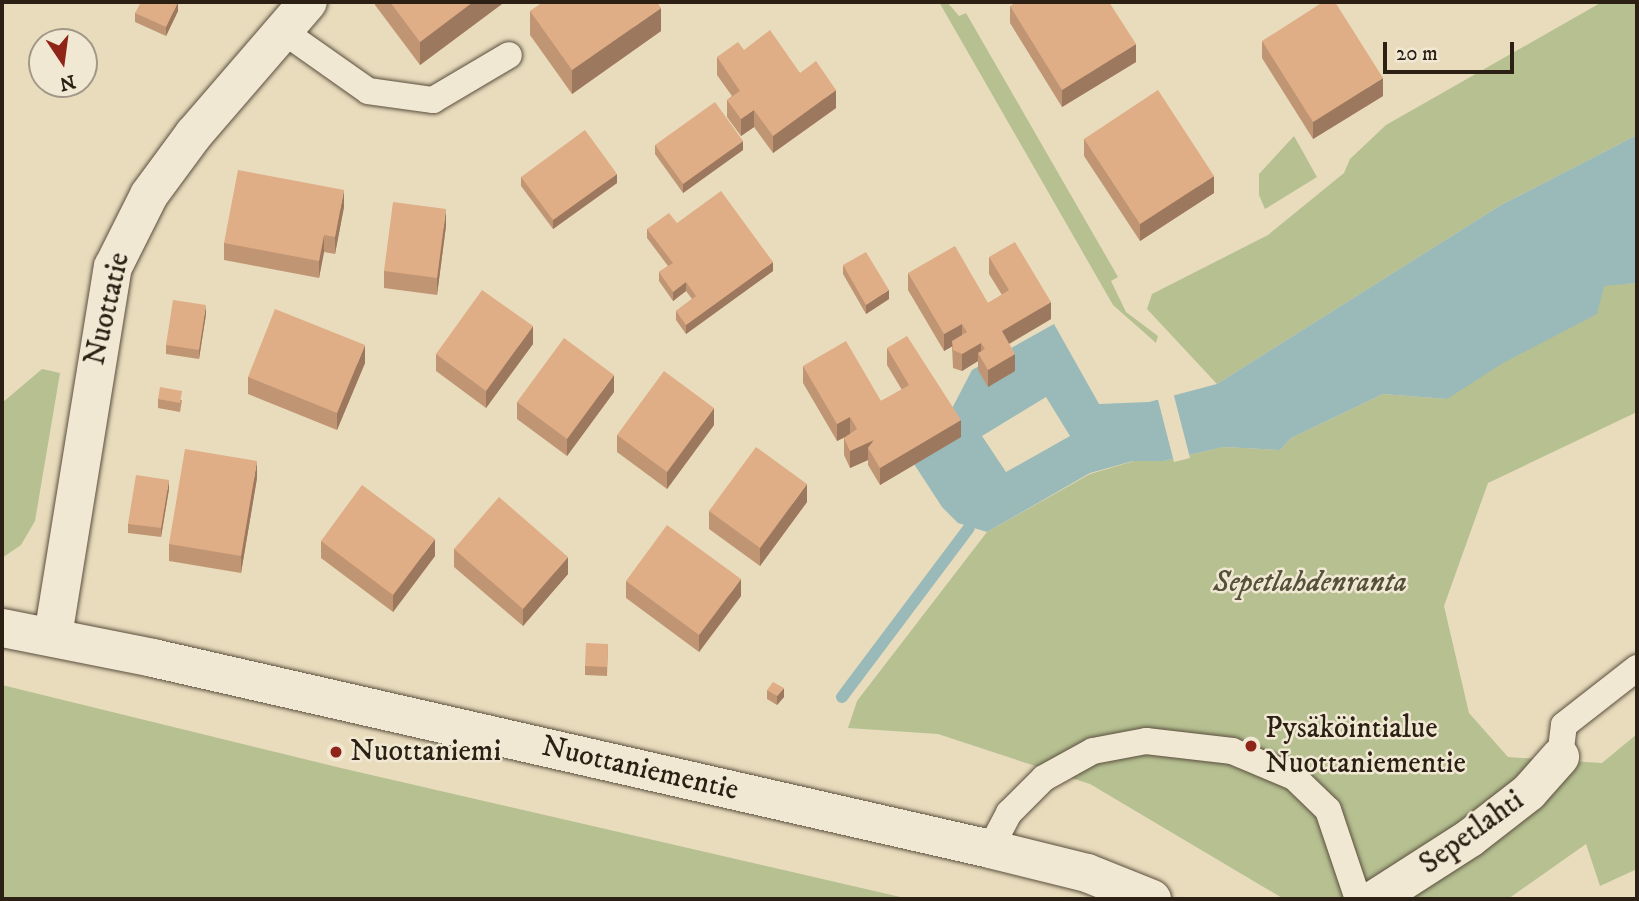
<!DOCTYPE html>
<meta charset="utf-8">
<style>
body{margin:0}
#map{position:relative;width:1639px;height:901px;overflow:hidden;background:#e9dcbd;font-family:"IM FELL DW Pica",serif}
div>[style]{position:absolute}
.green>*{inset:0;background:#b6c091}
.water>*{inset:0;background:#9ab9b9}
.pier>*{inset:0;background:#e9dcbd}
.stream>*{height:12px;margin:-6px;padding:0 6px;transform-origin:6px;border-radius:6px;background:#9ab9b9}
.roads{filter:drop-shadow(0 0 2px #5a4f3e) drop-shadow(0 0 2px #5a4f3e)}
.service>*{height:26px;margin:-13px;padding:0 13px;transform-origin:13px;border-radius:13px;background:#f1e8d4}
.minor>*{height:38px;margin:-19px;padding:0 19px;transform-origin:19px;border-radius:19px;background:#f1e8d4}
.secondary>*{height:38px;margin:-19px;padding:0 19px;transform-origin:19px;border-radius:19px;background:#f1e8d4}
.wall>*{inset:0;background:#c09573}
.shaded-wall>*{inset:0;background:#9c795e}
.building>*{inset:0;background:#dfad86}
.dots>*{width:19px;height:19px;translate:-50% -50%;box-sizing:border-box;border:4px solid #f1e8d4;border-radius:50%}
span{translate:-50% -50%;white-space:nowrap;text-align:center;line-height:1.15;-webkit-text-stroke:5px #f1e8d4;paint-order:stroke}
.street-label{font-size:30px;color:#2b2013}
.park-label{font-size:30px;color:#555039;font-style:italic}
.poi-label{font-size:30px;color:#2b2013}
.left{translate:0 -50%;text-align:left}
.frame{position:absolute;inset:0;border:4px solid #2b2013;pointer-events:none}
.north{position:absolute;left:28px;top:28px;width:70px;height:70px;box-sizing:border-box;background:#f1e8d4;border:2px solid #a29887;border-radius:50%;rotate:167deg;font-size:19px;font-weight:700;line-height:28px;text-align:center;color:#2b2013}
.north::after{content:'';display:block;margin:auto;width:24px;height:32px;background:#8f2418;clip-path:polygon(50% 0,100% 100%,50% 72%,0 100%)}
.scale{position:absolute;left:1383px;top:42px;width:131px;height:32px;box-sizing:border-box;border:4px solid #2b2013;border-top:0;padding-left:9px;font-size:21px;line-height:24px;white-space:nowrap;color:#2b2013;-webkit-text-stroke:5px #f1e8d4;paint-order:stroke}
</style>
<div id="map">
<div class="green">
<i style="clip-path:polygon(939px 2px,947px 2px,959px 16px,966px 13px,1118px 277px,1111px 281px,1126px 312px,1158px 336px,1156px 343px,1113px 305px)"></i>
<i style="clip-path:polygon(1602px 2px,1637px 2px,1637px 135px,1501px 205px,1217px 384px,1147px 309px,1152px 294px,1268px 235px,1344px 173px,1350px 159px,1386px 125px)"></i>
<i style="clip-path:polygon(1294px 136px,1317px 177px,1265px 209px,1259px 195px,1259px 174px)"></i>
<i style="clip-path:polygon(1637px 283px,1637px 412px,1488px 483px,1444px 606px,1469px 713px,1508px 757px,1602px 763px,1637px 734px,1637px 869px,1600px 886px,1586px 844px,1508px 899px,1284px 899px,1090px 784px,938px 734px,848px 728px,857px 701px,987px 532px,1090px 474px,1134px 461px,1164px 461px,1223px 447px,1280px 450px,1291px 438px,1383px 394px,1447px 399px,1604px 285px)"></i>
<i style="clip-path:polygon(42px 369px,60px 373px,35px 521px,21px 545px,2px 558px,2px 403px)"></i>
<i style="clip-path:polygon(2px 685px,341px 768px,909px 899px,2px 899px)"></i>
</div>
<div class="water">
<i style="clip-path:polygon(evenodd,1637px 135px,1637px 283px,1604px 286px,1597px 314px,1503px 363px,1447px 399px,1383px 394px,1291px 438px,1280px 450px,1223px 447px,1164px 461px,1133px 461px,1090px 473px,987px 532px,958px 523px,942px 507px,901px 444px,947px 418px,972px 370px,1054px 324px,1099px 404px,1149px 402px,1217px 384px,1501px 205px,1637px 135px,1046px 397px,1070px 436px,1006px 472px,982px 436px,1046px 397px)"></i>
</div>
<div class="pier">
<i style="clip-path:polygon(1173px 392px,1190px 458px,1174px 462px,1157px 396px)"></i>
</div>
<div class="stream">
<i style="left:842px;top:697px;width:211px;rotate:-53.1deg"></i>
</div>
<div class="roads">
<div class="service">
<i style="left:283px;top:31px;width:104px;rotate:35.2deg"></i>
<i style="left:368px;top:91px;width:66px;rotate:7.9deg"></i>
<i style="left:433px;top:100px;width:88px;rotate:-30.6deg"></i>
<i style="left:1560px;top:757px;width:32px;rotate:-83deg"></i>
<i style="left:1564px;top:725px;width:93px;rotate:-38deg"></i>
<i style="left:990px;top:849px;width:41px;rotate:-62.2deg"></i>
<i style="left:1009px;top:813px;width:49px;rotate:-45deg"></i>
<i style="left:1044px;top:778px;width:56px;rotate:-28.9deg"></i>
<i style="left:1093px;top:751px;width:54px;rotate:-10.7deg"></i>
<i style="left:1146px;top:741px;width:87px;rotate:6.6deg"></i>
<i style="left:1232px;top:751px;width:67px;rotate:22.8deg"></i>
<i style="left:1294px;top:777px;width:47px;rotate:44.1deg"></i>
<i style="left:1328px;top:810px;width:94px;rotate:71.4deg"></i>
</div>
<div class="minor">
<i style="left:53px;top:636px;width:374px;rotate:-80.8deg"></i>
<i style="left:113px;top:267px;width:80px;rotate:-63.4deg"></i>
<i style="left:149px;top:195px;width:76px;rotate:-53.6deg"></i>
<i style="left:194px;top:134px;width:174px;rotate:-49.2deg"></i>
<i style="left:1375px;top:899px;width:113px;rotate:-32.7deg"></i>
<i style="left:1470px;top:838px;width:75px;rotate:-37.9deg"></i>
<i style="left:1529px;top:792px;width:47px;rotate:-48.5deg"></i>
</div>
<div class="secondary">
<i style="left:2px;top:628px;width:154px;rotate:11.2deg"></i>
<i style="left:153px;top:658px;width:859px;rotate:12.85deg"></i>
<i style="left:990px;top:849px;width:100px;rotate:13.9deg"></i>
<i style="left:1087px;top:873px;width:70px;rotate:21.8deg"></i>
</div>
</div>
<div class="wall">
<i style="clip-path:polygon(375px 2px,502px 2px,502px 4px,420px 65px,375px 5px)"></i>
<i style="clip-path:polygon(1010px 6px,1136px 62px,1062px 107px,1010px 23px)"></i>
<i style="clip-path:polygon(178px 11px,166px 36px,135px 22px,135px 13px)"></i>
<i style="clip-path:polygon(530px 11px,661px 31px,572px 94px,530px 35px)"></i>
<i style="clip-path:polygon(1262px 41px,1383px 96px,1313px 139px,1262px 58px)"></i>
<i style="clip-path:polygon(744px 50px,800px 73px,836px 108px,773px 153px,754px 127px,741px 136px,727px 117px,727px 100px,732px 96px,717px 75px,717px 57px)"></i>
<i style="clip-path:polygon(1084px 139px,1214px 193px,1140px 241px,1084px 156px)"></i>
<i style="clip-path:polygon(655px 145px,743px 150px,683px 193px,655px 154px)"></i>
<i style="clip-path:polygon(521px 177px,617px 183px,553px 229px,521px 186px)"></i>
<i style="clip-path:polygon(344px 207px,335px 254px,324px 252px,319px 278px,224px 260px,224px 243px)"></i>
<i style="clip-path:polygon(677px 223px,773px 271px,686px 334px,676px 320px,676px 311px,692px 299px,686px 291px,673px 301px,659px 281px,659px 272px,668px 266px,647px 238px,647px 229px)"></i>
<i style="clip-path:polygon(446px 226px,437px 295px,384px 288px,384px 271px)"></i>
<i style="clip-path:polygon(989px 257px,1051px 319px,1009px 344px,1015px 371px,988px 387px,978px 370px,978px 361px,962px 371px,953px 368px,952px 346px,944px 351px,908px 290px,908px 273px,988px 303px,1002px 295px,989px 274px)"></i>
<i style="clip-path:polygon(843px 265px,889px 299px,866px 314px,843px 274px)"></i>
<i style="clip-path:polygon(206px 314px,199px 359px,166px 354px,166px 345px)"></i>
<i style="clip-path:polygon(533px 344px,486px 408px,436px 371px,436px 354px)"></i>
<i style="clip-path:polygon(887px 348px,961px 437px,880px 485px,868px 465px,868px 460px,850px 468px,844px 455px,844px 438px,846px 437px,837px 441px,803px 383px,803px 366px,881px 401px,902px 390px,887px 365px)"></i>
<i style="clip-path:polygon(365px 363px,337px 430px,248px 394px,248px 377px)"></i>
<i style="clip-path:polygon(614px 392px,567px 456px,517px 419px,517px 402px)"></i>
<i style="clip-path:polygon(158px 399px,182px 400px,180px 412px,158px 408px)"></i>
<i style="clip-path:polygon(714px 425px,667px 489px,617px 452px,617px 435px)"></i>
<i style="clip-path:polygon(257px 478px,241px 573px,169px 561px,169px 544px)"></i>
<i style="clip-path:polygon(169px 489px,161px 537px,128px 533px,128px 524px)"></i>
<i style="clip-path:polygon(807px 502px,760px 566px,709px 529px,709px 511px)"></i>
<i style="clip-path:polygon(321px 541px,435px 556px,393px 612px,321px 558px)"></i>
<i style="clip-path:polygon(454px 549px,568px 574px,523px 626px,454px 567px)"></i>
<i style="clip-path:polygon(626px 581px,741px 596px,699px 652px,626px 598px)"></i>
<i style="clip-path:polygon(608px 644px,607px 676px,585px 675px,585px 666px)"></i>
<i style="clip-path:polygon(767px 690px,784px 697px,777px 705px,767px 699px)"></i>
</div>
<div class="shaded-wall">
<i style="clip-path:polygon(178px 2px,178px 11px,166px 36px,166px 27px)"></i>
<i style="clip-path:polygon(473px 2px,502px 2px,502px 4px,420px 65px,420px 42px)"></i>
<i style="clip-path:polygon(661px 8px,661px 31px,572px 94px,572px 70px)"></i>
<i style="clip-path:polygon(1136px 44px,1136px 62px,1062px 107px,1062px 90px)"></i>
<i style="clip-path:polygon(1383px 78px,1383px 96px,1313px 139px,1313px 122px)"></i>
<i style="clip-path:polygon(836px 90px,836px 108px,773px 153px,773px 136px)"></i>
<i style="clip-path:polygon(754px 110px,754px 127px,741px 136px,741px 119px)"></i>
<i style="clip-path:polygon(743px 141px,743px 150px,683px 193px,683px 184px)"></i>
<i style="clip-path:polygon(617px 174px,617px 183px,553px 229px,553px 220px)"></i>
<i style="clip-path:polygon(1214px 176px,1214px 193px,1140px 241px,1140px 224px)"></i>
<i style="clip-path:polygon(344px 190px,344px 207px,335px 254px,335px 237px)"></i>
<i style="clip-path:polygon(446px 209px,446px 226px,437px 295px,437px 278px)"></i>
<i style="clip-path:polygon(324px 235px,324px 252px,319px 278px,319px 261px)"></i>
<i style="clip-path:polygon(773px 262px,773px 271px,686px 334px,686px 325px)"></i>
<i style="clip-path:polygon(686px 282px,686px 291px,673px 301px,673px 292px)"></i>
<i style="clip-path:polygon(889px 290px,889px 299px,866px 314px,866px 305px)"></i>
<i style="clip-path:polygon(1051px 302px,1051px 319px,1002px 348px,1002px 331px)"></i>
<i style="clip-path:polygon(206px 305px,206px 314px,199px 359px,199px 350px)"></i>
<i style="clip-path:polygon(962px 324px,962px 341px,944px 351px,944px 334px)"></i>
<i style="clip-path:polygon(533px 326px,533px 344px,486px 408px,486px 391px)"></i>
<i style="clip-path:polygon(981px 343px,981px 358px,978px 353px,978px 361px,962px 371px,962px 354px)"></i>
<i style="clip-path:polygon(365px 345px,365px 363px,337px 430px,337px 413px)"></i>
<i style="clip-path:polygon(1015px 354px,1015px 371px,988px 387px,988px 370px)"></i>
<i style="clip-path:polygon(614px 375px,614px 392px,567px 456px,567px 439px)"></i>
<i style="clip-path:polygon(714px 408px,714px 425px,667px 489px,667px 472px)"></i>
<i style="clip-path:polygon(850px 417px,850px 434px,837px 441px,837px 424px)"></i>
<i style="clip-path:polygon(961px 420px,961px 437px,880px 485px,880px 468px)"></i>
<i style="clip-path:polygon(874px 440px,868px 448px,868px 460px,850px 468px,850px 451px)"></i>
<i style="clip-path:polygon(257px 461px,257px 478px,241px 573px,241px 556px)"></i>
<i style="clip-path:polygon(169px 480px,169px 489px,161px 537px,161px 528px)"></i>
<i style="clip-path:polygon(807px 484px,807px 502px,760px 566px,760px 548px)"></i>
<i style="clip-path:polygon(435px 539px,435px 556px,393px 612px,393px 595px)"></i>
<i style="clip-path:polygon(568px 557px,568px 574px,523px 626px,523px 609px)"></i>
<i style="clip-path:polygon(741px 579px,741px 596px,699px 652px,699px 635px)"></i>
<i style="clip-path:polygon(784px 688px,784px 697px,777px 705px,777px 696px)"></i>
</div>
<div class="building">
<i style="clip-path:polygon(141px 2px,178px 2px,166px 27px,135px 13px)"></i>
<i style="clip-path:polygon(390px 2px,473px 2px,420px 42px)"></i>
<i style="clip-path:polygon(543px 2px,657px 2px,661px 8px,572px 70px,530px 11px)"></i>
<i style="clip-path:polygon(1017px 2px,1109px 2px,1136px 44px,1062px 90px,1010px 6px)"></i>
<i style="clip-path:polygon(1323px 2px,1335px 2px,1383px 78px,1313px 122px,1262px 41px)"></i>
<i style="clip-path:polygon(770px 30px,800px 73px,816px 61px,836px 90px,773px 136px,754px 110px,741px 119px,727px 100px,740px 91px,717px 57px,738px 42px,744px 50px)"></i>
<i style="clip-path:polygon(1158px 90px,1214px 176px,1140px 224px,1084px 139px)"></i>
<i style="clip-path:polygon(715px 102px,743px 141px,683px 184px,655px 145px)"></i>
<i style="clip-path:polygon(585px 130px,617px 174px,553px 220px,521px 177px)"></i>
<i style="clip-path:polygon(238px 170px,344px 190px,335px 237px,324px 235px,319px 261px,224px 243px)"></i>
<i style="clip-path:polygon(721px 191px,773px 262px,686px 325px,676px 311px,696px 296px,686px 282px,673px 292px,659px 272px,673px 263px,647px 229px,669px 213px,677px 223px)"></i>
<i style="clip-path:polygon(393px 202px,446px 209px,437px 278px,384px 271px)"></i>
<i style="clip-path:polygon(1015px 242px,1051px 302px,1002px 331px,1015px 354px,988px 370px,978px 353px,985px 349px,981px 343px,962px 354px,953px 350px,952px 341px,967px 332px,962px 324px,944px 334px,908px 273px,955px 246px,988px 303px,1009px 290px,989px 257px)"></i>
<i style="clip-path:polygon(866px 252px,889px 290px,866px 305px,843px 265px)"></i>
<i style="clip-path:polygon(482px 290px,533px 326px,486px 391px,436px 354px)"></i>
<i style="clip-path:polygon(173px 300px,206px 305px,199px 350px,166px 345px)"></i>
<i style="clip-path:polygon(275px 309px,365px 345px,337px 413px,248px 377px)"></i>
<i style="clip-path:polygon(907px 336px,961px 420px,880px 468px,868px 448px,874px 440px,850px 451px,844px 438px,857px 429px,850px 417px,837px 424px,803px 366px,846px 341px,881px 401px,909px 385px,887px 348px)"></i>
<i style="clip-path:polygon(564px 338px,614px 375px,567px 439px,517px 402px)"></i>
<i style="clip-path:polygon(664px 371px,714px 408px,667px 472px,617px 435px)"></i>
<i style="clip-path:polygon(160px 387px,182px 391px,180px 403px,158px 399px)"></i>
<i style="clip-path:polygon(756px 447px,807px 484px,760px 548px,709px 511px)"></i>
<i style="clip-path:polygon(185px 449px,257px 461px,241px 556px,169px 544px)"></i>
<i style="clip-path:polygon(136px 475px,169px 480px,161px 528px,128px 524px)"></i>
<i style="clip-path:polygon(362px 485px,435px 539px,393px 595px,321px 541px)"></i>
<i style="clip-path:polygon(499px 497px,568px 557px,523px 609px,454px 549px)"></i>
<i style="clip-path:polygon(667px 525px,741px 579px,699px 635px,626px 581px)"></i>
<i style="clip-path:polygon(586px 643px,608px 644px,607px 667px,585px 666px)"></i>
<i style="clip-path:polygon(773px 682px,784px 688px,777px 696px,767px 690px)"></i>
</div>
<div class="dots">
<i style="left:1251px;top:746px;background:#8f2418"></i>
<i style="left:336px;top:752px;background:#8f2418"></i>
</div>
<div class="street-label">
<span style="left:108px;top:309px;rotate:-77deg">Nuottatie</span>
<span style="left:640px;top:769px;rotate:13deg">Nuottaniementie</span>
<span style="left:1472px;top:833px;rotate:-36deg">Sepetlahti</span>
</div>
<div class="park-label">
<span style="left:1310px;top:583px">Sepetlahdenranta</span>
</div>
<div class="poi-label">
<span class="left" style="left:1265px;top:746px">Pysäköintialue<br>Nuottaniementie</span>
<span class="left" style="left:350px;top:752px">Nuottaniemi</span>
</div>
<div class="frame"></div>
<div class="north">N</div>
<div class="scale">20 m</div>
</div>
